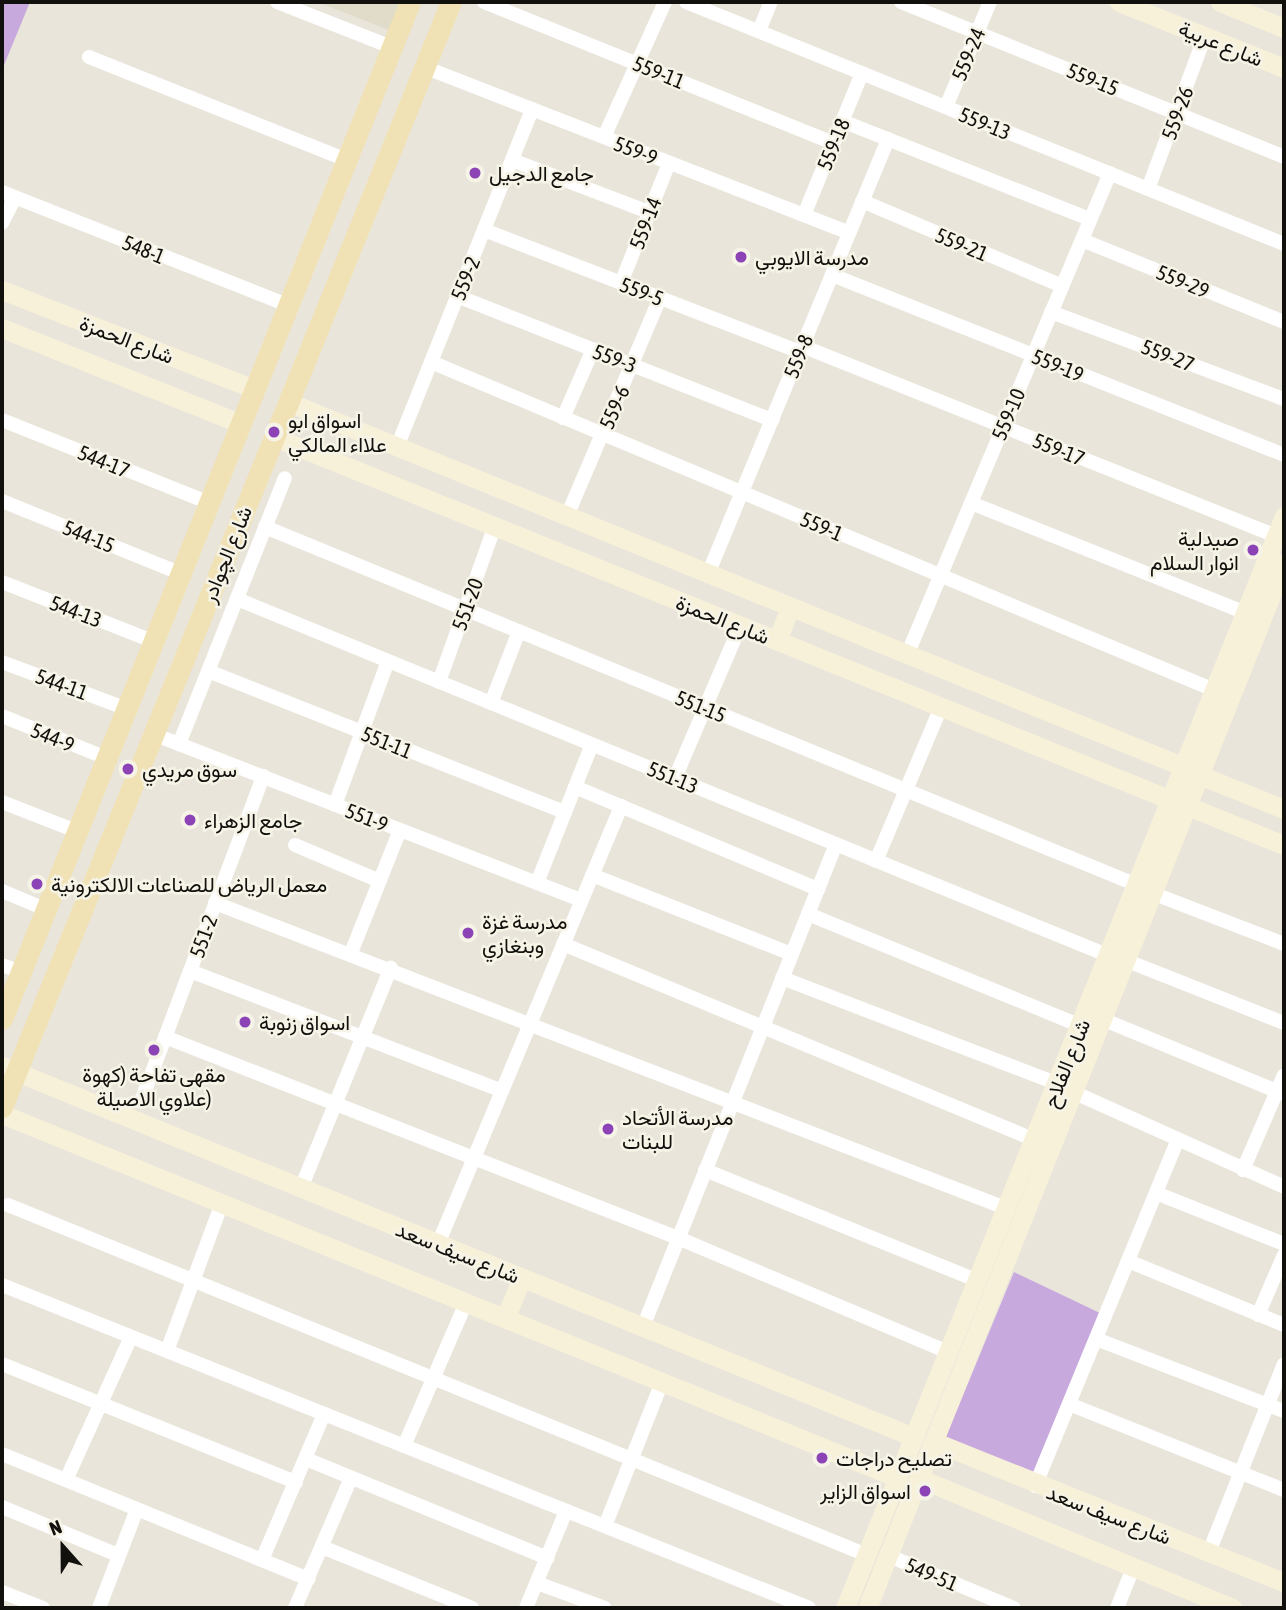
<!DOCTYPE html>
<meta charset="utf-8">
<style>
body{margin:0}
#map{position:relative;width:1286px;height:1610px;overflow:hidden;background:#e9e5da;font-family:"Asap Condensed",Vazirmatn,sans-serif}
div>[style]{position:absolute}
.built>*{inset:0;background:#e1dbc9}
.green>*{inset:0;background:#c8a9de}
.street>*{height:14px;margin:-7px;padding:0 7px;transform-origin:7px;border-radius:7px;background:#fff}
.secondary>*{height:19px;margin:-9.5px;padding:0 9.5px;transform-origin:9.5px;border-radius:9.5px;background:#f8f1da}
.primary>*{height:21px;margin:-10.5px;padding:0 10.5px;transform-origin:10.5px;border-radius:10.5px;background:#f1e2b5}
.dots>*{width:19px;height:19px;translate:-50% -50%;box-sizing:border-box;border:4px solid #f6f3e7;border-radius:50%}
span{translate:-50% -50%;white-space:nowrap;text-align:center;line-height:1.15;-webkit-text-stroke:5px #f6f3e7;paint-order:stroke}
.street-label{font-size:21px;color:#11100c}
.poi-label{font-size:21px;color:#11100c}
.left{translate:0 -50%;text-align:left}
.right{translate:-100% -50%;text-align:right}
.frame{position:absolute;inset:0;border:4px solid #11100c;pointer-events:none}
.north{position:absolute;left:28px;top:1512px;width:70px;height:70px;-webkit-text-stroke:5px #f6f3e7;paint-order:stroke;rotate:339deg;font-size:19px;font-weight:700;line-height:28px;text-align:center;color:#11100c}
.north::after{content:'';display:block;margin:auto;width:24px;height:32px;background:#11100c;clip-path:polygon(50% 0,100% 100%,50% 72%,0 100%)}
</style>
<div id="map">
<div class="built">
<i style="clip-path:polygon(317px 2px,400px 2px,389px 30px)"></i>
</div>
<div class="green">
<i style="clip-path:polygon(2px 2px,30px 2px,2px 70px)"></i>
<i style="clip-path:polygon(1014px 1272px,1102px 1314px,1033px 1474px,945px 1439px)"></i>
</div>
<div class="street">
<i style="left:277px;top:2px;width:123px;rotate:21.5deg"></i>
<i style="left:484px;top:2px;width:376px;rotate:22deg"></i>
<i style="left:686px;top:2px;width:645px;rotate:22.03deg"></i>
<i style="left:901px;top:2px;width:413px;rotate:22deg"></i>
<i style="left:759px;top:31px;width:31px;rotate:-68deg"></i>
<i style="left:89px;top:57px;width:277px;rotate:21.8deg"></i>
<i style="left:424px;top:67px;width:456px;rotate:21.3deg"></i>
<i style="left:946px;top:107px;width:114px;rotate:-67.3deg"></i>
<i style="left:842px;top:121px;width:267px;rotate:21.6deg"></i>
<i style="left:604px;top:137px;width:148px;rotate:-65.7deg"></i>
<i style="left:512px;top:160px;width:147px;rotate:20.8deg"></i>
<i style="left:1148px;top:189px;width:163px;rotate:-69.6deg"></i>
<i style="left:2px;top:192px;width:307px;rotate:21.6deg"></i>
<i style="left:862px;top:201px;width:217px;rotate:23deg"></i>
<i style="left:804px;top:215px;width:153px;rotate:-67.8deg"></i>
<i style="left:2px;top:223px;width:28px;rotate:-63deg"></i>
<i style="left:484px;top:230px;width:339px;rotate:21.1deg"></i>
<i style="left:1082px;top:240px;width:218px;rotate:22.1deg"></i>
<i style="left:832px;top:275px;width:487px;rotate:21.7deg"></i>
<i style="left:621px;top:283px;width:129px;rotate:-68.2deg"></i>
<i style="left:457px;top:296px;width:339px;rotate:21.5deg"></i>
<i style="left:1051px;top:312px;width:249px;rotate:20.5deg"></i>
<i style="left:802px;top:346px;width:511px;rotate:21.84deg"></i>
<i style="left:431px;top:362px;width:849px;rotate:22.73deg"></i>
<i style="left:563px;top:418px;width:75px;rotate:-66.5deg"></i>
<i style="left:2px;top:420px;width:219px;rotate:21.8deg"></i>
<i style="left:397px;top:447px;width:364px;rotate:-68.2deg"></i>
<i style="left:2px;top:501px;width:189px;rotate:22.1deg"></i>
<i style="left:971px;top:503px;width:296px;rotate:21.8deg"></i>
<i style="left:567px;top:516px;width:237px;rotate:-66.9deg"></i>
<i style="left:265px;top:527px;width:943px;rotate:22.32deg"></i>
<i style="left:708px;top:574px;width:471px;rotate:-67.5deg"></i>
<i style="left:2px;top:582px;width:159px;rotate:21.4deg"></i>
<i style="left:237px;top:599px;width:942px;rotate:22.26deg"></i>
<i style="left:907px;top:655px;width:523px;rotate:-67.16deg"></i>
<i style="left:2px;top:662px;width:128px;rotate:20.6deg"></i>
<i style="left:208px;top:671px;width:384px;rotate:21.6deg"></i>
<i style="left:439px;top:682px;width:166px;rotate:-70.3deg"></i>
<i style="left:491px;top:703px;width:77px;rotate:-68.7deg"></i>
<i style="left:2px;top:716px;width:110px;rotate:21.9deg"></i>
<i style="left:153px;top:734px;width:459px;rotate:21.2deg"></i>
<i style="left:179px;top:744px;width:286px;rotate:-68.3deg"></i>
<i style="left:675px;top:778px;width:165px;rotate:-66.8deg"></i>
<i style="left:575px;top:787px;width:264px;rotate:22.8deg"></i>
<i style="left:2px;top:802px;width:79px;rotate:21.4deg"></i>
<i style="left:335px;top:805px;width:153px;rotate:-69.8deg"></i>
<i style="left:295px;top:845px;width:92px;rotate:23deg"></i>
<i style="left:876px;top:861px;width:167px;rotate:-67.1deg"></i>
<i style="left:592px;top:875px;width:215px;rotate:21.6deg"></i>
<i style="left:537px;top:883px;width:149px;rotate:-68.4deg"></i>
<i style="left:2px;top:891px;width:47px;rotate:22.7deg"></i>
<i style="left:1152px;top:893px;width:142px;rotate:21.1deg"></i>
<i style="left:215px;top:903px;width:850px;rotate:21.1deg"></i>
<i style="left:808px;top:914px;width:295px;rotate:22.3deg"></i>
<i style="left:563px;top:944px;width:511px;rotate:22.55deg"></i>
<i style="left:351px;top:953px;width:132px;rotate:-68.3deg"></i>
<i style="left:1125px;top:960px;width:171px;rotate:21.6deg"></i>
<i style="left:2px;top:965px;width:20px;rotate:20deg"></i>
<i style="left:190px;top:971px;width:334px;rotate:21deg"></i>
<i style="left:782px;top:978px;width:296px;rotate:21deg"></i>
<i style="left:1102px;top:1019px;width:197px;rotate:22.4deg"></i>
<i style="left:165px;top:1037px;width:551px;rotate:21.4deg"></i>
<i style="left:678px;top:1238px;width:295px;rotate:22.9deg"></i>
<i style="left:1073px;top:1092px;width:231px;rotate:24.2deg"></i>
<i style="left:143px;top:1096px;width:342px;rotate:-69.4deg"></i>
<i style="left:705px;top:1170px;width:296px;rotate:22.1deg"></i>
<i style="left:1243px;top:1170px;width:103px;rotate:-66.7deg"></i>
<i style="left:301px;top:1188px;width:238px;rotate:-67.8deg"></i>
<i style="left:1156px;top:1193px;width:138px;rotate:21.7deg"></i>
<i style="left:8px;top:1205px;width:928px;rotate:22.17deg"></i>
<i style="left:438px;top:1244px;width:475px;rotate:-67.3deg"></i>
<i style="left:1128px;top:1261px;width:169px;rotate:22.3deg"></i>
<i style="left:2px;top:1285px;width:869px;rotate:21.81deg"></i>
<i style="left:1258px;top:1315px;width:65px;rotate:-66.6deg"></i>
<i style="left:643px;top:1327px;width:520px;rotate:-68.22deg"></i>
<i style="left:1096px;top:1339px;width:201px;rotate:21deg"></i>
<i style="left:167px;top:1351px;width:158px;rotate:-69.6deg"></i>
<i style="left:2px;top:1364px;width:317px;rotate:21.9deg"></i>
<i style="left:1069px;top:1404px;width:232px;rotate:21.8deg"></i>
<i style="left:404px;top:1446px;width:156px;rotate:-66.6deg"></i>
<i style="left:2px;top:1454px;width:331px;rotate:22.2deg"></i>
<i style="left:306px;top:1459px;width:261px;rotate:22.3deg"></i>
<i style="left:66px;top:1480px;width:157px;rotate:-65.6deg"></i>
<i style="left:1035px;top:1486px;width:372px;rotate:-67.6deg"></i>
<i style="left:2px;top:1507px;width:126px;rotate:22.5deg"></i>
<i style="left:605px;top:1526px;width:155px;rotate:-68.4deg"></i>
<i style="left:322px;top:1547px;width:162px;rotate:22.1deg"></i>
<i style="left:1209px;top:1552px;width:202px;rotate:-68.3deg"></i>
<i style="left:889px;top:1556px;width:135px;rotate:22.6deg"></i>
<i style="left:262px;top:1560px;width:159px;rotate:-67deg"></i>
<i style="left:537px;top:1583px;width:72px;rotate:20.2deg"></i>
<i style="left:2px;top:1592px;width:44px;rotate:21.3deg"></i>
<i style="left:99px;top:1608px;width:106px;rotate:-69deg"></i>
<i style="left:295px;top:1608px;width:142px;rotate:-66.7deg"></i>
<i style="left:526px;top:1608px;width:105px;rotate:-67.6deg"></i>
<i style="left:1117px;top:1608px;width:43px;rotate:-68.2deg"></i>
</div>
<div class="secondary">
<i style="left:1119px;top:2px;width:178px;rotate:21.8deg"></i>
<i style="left:1220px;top:2px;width:69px;rotate:22.1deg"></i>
<i style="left:2px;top:290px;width:269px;rotate:21.4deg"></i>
<i style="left:2px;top:328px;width:255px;rotate:21.8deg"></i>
<i style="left:288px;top:402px;width:967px;rotate:22.16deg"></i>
<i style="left:274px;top:437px;width:968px;rotate:22.03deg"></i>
<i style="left:777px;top:641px;width:36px;rotate:-69deg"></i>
<i style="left:1197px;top:774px;width:94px;rotate:21.9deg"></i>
<i style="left:1185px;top:805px;width:107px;rotate:22deg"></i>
<i style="left:2px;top:1066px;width:985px;rotate:22.14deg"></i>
<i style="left:2px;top:1114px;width:967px;rotate:22.11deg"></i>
<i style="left:505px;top:1318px;width:43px;rotate:-67deg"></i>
<i style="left:935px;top:1442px;width:376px;rotate:21.9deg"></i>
<i style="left:921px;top:1479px;width:337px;rotate:22.5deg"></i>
<i style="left:845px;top:1608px;width:1177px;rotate:-68.1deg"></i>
<i style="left:867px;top:1608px;width:1125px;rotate:-68.25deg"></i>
</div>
<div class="primary">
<i style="left:2px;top:1019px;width:1096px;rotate:-68.14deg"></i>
<i style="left:2px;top:1107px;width:1193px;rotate:-67.89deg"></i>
</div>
<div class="dots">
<i style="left:475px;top:173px;background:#8c43b6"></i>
<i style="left:741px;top:257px;background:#8c43b6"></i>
<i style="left:274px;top:432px;background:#8c43b6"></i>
<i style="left:1253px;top:550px;background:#8c43b6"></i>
<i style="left:128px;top:769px;background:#8c43b6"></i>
<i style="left:190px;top:820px;background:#8c43b6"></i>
<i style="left:37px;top:884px;background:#8c43b6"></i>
<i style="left:468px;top:933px;background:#8c43b6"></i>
<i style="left:245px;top:1022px;background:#8c43b6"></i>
<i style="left:154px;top:1050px;background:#8c43b6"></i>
<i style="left:608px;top:1129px;background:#8c43b6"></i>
<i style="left:822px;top:1458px;background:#8c43b6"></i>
<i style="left:925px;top:1491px;background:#8c43b6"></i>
</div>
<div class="street-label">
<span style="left:1221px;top:43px;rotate:22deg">شارع عربية</span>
<span style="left:968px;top:54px;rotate:-67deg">559-24</span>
<span style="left:659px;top:72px;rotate:22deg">559-11</span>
<span style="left:1093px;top:79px;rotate:22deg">559-15</span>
<span style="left:1177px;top:113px;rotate:-70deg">559-26</span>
<span style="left:985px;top:123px;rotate:22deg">559-13</span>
<span style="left:833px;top:144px;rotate:-68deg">559-18</span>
<span style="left:636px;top:150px;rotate:21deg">559-9</span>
<span style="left:645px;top:223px;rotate:-69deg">559-14</span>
<span style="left:962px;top:244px;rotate:23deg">559-21</span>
<span style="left:144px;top:249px;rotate:22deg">548-1</span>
<span style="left:465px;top:278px;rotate:-68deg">559-2</span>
<span style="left:1183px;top:281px;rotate:22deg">559-29</span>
<span style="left:642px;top:291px;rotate:21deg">559-5</span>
<span style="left:127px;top:339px;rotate:21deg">شارع الحمزة</span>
<span style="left:1168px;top:355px;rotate:21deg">559-27</span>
<span style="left:798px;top:356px;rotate:-68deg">559-8</span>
<span style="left:615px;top:358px;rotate:21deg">559-3</span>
<span style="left:1058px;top:365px;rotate:22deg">559-19</span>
<span style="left:614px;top:407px;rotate:-66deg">559-6</span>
<span style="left:1008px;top:414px;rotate:-67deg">559-10</span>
<span style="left:1059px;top:449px;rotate:22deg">559-17</span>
<span style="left:104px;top:461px;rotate:22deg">544-17</span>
<span style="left:822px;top:526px;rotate:23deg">559-1</span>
<span style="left:89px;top:536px;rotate:22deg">544-15</span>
<span style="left:226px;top:554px;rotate:-68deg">شارع الچوادر</span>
<span style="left:467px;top:604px;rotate:-70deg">551-20</span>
<span style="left:76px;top:611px;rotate:21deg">544-13</span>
<span style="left:723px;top:619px;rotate:22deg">شارع الحمزة</span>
<span style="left:62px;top:684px;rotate:20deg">544-11</span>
<span style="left:701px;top:706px;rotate:22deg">551-15</span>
<span style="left:53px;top:737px;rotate:22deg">544-9</span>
<span style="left:387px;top:742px;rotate:22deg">551-11</span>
<span style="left:673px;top:777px;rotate:22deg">551-13</span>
<span style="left:367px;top:817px;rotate:21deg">551-9</span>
<span style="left:203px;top:936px;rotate:-70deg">551-2</span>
<span style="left:1066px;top:1063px;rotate:-68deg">شارع الفلاح</span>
<span style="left:458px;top:1252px;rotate:22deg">شارع سيف سعد</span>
<span style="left:1109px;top:1514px;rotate:21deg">شارع سيف سعد</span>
<span style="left:932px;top:1574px;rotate:23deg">549-51</span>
</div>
<div class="poi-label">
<span class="left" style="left:489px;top:173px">جامع الدجيل</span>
<span class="left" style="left:755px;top:257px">مدرسة الايوبي</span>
<span class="left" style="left:288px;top:432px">اسواق ابو<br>علااء المالكي</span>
<span class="right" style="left:1239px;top:550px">صيدلية<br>انوار السلام</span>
<span class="left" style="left:142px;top:769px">سوق مريدي</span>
<span class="left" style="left:204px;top:820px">جامع الزهراء</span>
<span class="left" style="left:51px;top:884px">معمل الرياض للصناعات الالكترونية</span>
<span class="left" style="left:482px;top:933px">مدرسة غزة<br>وبنغازي</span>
<span class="left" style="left:259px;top:1022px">اسواق زنوبة</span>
<span style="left:154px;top:1086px">مقهى تفاحة (كهوة<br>علاوي الاصيلة)</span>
<span class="left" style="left:622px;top:1129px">مدرسة الأتحاد<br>للبنات</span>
<span class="left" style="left:836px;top:1458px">تصليح دراجات</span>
<span class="right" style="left:911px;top:1491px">اسواق الزاير</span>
</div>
<div class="frame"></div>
<div class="north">N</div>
</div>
